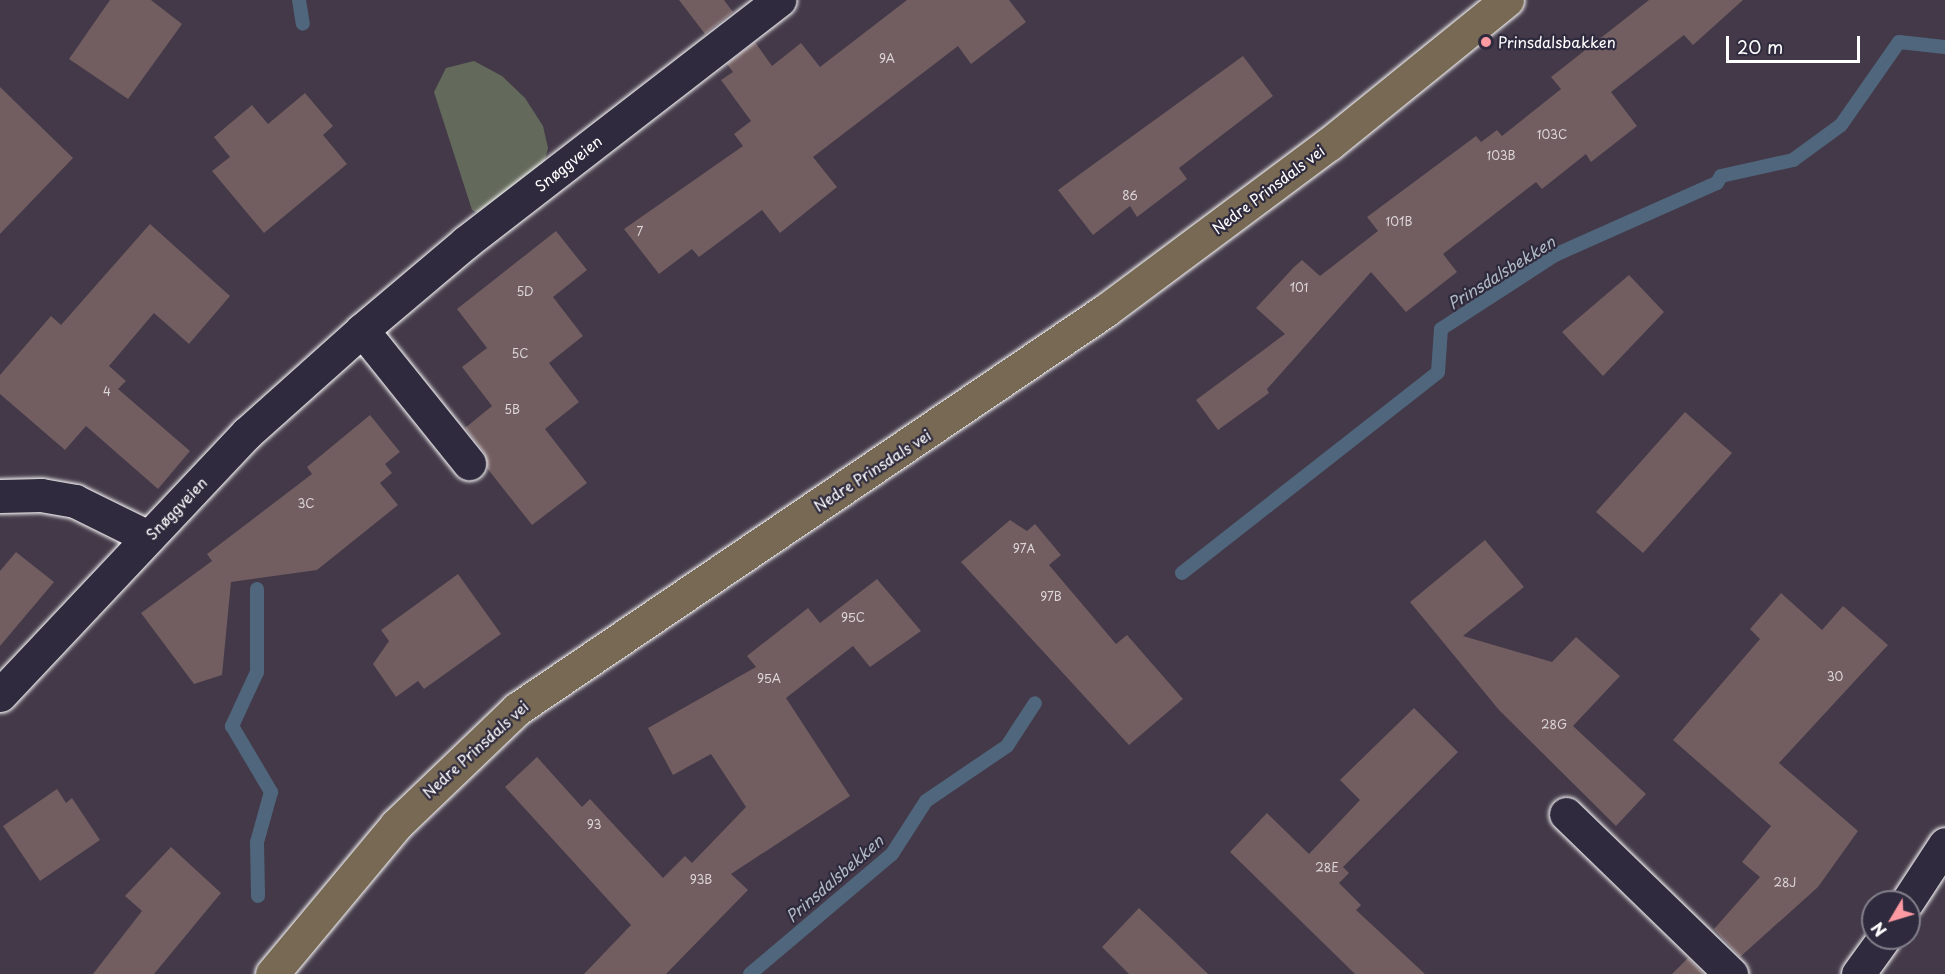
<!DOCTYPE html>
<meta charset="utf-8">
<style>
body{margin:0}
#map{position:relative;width:1945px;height:974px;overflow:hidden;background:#433948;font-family:"Playpen Sans",sans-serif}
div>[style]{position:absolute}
.green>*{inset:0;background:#63695b}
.stream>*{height:14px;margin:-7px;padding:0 7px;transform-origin:7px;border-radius:7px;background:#50667c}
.building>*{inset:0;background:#725d60}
.roads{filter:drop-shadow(0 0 2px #fff) drop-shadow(0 0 2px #fff)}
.minor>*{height:33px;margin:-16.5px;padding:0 16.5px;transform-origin:16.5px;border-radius:16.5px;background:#2f2a3d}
.major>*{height:33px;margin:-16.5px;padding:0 16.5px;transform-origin:16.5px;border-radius:16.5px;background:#776954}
.dots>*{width:16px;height:16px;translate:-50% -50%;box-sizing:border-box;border:3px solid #2f2a3d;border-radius:50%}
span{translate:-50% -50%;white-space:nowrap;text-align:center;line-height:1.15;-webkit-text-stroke:4.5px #2f2a3d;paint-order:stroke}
.number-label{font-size:12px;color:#dcd6d7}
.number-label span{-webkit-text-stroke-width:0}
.poi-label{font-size:15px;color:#fff}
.left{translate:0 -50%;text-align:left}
.street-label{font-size:15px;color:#fff}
.water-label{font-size:16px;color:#b0bac4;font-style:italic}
.north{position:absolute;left:1861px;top:890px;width:60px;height:60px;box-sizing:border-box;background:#2f2a3d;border:2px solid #827f8b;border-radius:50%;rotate:232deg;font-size:16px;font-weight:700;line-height:24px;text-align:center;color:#fff}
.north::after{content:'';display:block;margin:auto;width:21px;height:27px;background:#ff9aa2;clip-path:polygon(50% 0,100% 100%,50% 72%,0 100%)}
.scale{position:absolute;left:1726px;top:36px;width:134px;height:27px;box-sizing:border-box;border:3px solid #fff;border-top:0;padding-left:8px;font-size:18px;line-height:21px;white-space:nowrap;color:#fff;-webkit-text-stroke:4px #2f2a3d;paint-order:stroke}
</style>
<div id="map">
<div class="green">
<i style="clip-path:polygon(474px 61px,502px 76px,525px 98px,543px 126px,548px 148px,541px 174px,484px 216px,472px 210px,434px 92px,446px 68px)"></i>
</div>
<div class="stream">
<i style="left:299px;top:0;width:24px;rotate:81deg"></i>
<i style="left:1182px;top:573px;width:325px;rotate:-38.1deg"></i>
<i style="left:1438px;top:372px;width:43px;rotate:-86deg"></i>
<i style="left:1441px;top:329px;width:136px;rotate:-33deg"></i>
<i style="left:1555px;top:255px;width:177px;rotate:-24deg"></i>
<i style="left:1717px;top:183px;width:8px;rotate:-60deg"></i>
<i style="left:1721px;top:176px;width:74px;rotate:-12.5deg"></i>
<i style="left:1793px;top:160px;width:59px;rotate:-36.1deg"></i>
<i style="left:1841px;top:125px;width:101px;rotate:-55.1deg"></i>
<i style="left:1899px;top:42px;width:46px;rotate:6.2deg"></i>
<i style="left:257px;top:589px;width:83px;rotate:90deg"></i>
<i style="left:257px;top:672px;width:60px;rotate:114.8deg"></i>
<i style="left:232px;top:726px;width:77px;rotate:59.4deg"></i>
<i style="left:271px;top:792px;width:52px;rotate:105.6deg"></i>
<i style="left:257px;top:842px;width:54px;rotate:88.9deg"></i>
<i style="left:750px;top:974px;width:186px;rotate:-40.2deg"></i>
<i style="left:892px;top:854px;width:63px;rotate:-57.3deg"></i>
<i style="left:926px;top:801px;width:98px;rotate:-34.2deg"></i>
<i style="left:1007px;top:746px;width:51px;rotate:-56.9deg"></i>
</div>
<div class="building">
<i style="clip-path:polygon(110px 0,151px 0,182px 24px,128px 99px,69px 59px)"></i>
<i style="clip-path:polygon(679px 0,724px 0,733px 12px,705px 34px)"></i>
<i style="clip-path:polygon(907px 0,1009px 0,1026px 22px,971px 64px,958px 46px,813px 157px,837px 187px,780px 233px,762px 210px,699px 257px,692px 249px,659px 274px,624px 229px,743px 146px,734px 134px,751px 121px,721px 80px,733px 72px,727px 64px,755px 42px,772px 66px,801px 43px,820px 67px)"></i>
<i style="clip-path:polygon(1649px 0,1743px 0,1693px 45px,1684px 35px,1611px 92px,1637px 126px,1591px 162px,1586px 154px,1542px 189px,1536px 182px,1443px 254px,1457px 272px,1406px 312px,1371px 272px,1267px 389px,1269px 393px,1218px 430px,1196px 400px,1285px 334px,1256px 308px,1294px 267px,1302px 260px,1320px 276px,1378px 231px,1367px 217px,1476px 136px,1481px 142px,1497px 130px,1502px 136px,1561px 89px,1551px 77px)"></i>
<i style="clip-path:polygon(1243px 56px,1273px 96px,1179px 168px,1187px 179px,1137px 217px,1130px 206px,1093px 235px,1058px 190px)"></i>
<i style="clip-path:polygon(0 87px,73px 158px,0 234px)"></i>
<i style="clip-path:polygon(305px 93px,333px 126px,323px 135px,347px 164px,264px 233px,212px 171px,230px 157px,214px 137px,252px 105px,268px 124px)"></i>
<i style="clip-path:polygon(150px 224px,230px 296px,189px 344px,154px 313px,109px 366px,126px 381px,118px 389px,190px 451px,158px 489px,86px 426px,65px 450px,0 394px,0 375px,51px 316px,61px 325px)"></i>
<i style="clip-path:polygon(556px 231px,587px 270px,553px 297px,583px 336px,549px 363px,579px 402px,545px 429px,587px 483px,532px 525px,487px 468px,484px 452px,465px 428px,492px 406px,462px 367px,487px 348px,457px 309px)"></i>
<i style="clip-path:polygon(1629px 275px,1664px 312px,1603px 376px,1562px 332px)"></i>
<i style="clip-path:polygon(1685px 412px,1732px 453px,1643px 553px,1596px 512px)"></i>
<i style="clip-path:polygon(370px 415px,400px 452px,385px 464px,392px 473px,380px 483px,398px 505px,317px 570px,231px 582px,222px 675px,194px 684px,141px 613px,212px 561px,207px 554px,312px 474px,307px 467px)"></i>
<i style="clip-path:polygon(1010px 520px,1027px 531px,1035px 524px,1061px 555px,1049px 565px,1116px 644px,1127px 635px,1183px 699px,1129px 745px,961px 562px)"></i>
<i style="clip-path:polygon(1485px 540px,1524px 587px,1463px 636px,1552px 662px,1576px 637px,1620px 676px,1573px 726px,1646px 794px,1616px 826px,1499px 710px,1410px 602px)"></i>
<i style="clip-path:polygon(16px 552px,54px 582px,0 646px,0 571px)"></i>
<i style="clip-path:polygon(458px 574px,501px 634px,424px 689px,418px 681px,396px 697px,373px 664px,389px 641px,381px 630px)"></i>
<i style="clip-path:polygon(877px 579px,921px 631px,870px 667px,853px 646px,786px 698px,850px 796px,731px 874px,748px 890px,666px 974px,584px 974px,631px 925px,505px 787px,537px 757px,582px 807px,590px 799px,663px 878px,685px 856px,692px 863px,746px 807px,711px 754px,673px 775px,648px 728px,756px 667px,747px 656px,808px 608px,820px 623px)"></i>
<i style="clip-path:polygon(1781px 593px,1822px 630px,1843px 606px,1888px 645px,1779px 763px,1858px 831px,1818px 887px,1740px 957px,1714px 929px,1760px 877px,1742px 862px,1771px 826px,1673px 740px,1760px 639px,1750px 629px)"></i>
<i style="clip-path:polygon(1414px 708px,1458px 752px,1343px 867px,1349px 873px,1339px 883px,1361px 905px,1356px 910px,1425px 974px,1355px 974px,1230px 852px,1267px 813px,1309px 854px,1360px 800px,1340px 780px)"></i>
<i style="clip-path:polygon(57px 789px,66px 803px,72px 798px,100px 840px,40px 881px,3px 826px)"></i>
<i style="clip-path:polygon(171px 847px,221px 893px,154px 974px,93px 974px,142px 911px,125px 896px)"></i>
<i style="clip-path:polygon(1139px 908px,1173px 940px,1208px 974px,1129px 974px,1102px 947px)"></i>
<i style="clip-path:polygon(1688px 958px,1704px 974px,1672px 974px)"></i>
</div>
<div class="roads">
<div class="minor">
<i style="left:362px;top:330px;width:171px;rotate:51.2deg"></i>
<i style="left:0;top:496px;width:41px;rotate:-1.4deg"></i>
<i style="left:41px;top:495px;width:35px;rotate:10deg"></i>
<i style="left:75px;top:501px;width:81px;rotate:26.3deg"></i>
<i style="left:0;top:695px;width:360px;rotate:-46.7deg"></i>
<i style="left:247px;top:433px;width:154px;rotate:-41.8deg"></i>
<i style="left:362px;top:330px;width:136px;rotate:-40.2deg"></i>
<i style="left:466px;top:242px;width:396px;rotate:-37.7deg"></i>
<i style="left:1566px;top:814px;width:230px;rotate:44.1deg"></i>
<i style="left:1907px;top:902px;width:69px;rotate:-56.8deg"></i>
<i style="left:1858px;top:974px;width:44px;rotate:-54.2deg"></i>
</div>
<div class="major">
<i style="left:272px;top:974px;width:194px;rotate:-50.2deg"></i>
<i style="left:396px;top:825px;width:168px;rotate:-43.8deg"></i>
<i style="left:517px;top:709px;width:711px;rotate:-34.11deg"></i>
<i style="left:1106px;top:310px;width:278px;rotate:-36.7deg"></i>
<i style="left:1329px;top:144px;width:229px;rotate:-39deg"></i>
</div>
</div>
<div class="dots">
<i style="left:1486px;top:42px;background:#ff9aa2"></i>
</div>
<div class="number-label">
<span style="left:887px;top:59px">9A</span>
<span style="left:1552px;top:135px">103C</span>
<span style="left:1501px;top:156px">103B</span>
<span style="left:1130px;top:196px">86</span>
<span style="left:1399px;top:222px">101B</span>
<span style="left:640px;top:232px">7</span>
<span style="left:1299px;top:288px">101</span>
<span style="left:525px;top:292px">5D</span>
<span style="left:520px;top:354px">5C</span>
<span style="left:107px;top:392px">4</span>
<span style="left:512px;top:410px">5B</span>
<span style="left:306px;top:504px">3C</span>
<span style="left:1024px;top:549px">97A</span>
<span style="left:1051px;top:597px">97B</span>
<span style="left:853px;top:618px">95C</span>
<span style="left:1835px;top:677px">30</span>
<span style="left:769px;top:679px">95A</span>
<span style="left:1554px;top:725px">28G</span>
<span style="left:594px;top:825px">93</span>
<span style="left:1327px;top:868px">28E</span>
<span style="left:701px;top:880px">93B</span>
<span style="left:1785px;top:883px">28J</span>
</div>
<div class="poi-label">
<span class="left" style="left:1498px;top:42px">Prinsdalsbakken</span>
</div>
<div class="street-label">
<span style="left:568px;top:163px;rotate:-38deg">Snøggveien</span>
<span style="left:1268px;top:189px;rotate:-37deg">Nedre Prinsdals vei</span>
<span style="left:872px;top:470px;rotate:-33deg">Nedre Prinsdals vei</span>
<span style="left:176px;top:508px;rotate:-46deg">Snøggveien</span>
<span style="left:475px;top:749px;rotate:-42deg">Nedre Prinsdals vei</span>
</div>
<div class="water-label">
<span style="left:1501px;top:272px;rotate:-32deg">Prinsdalsbekken</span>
<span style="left:834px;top:878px;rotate:-41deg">Prinsdalsbekken</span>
</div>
<div class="north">N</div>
<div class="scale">20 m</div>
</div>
